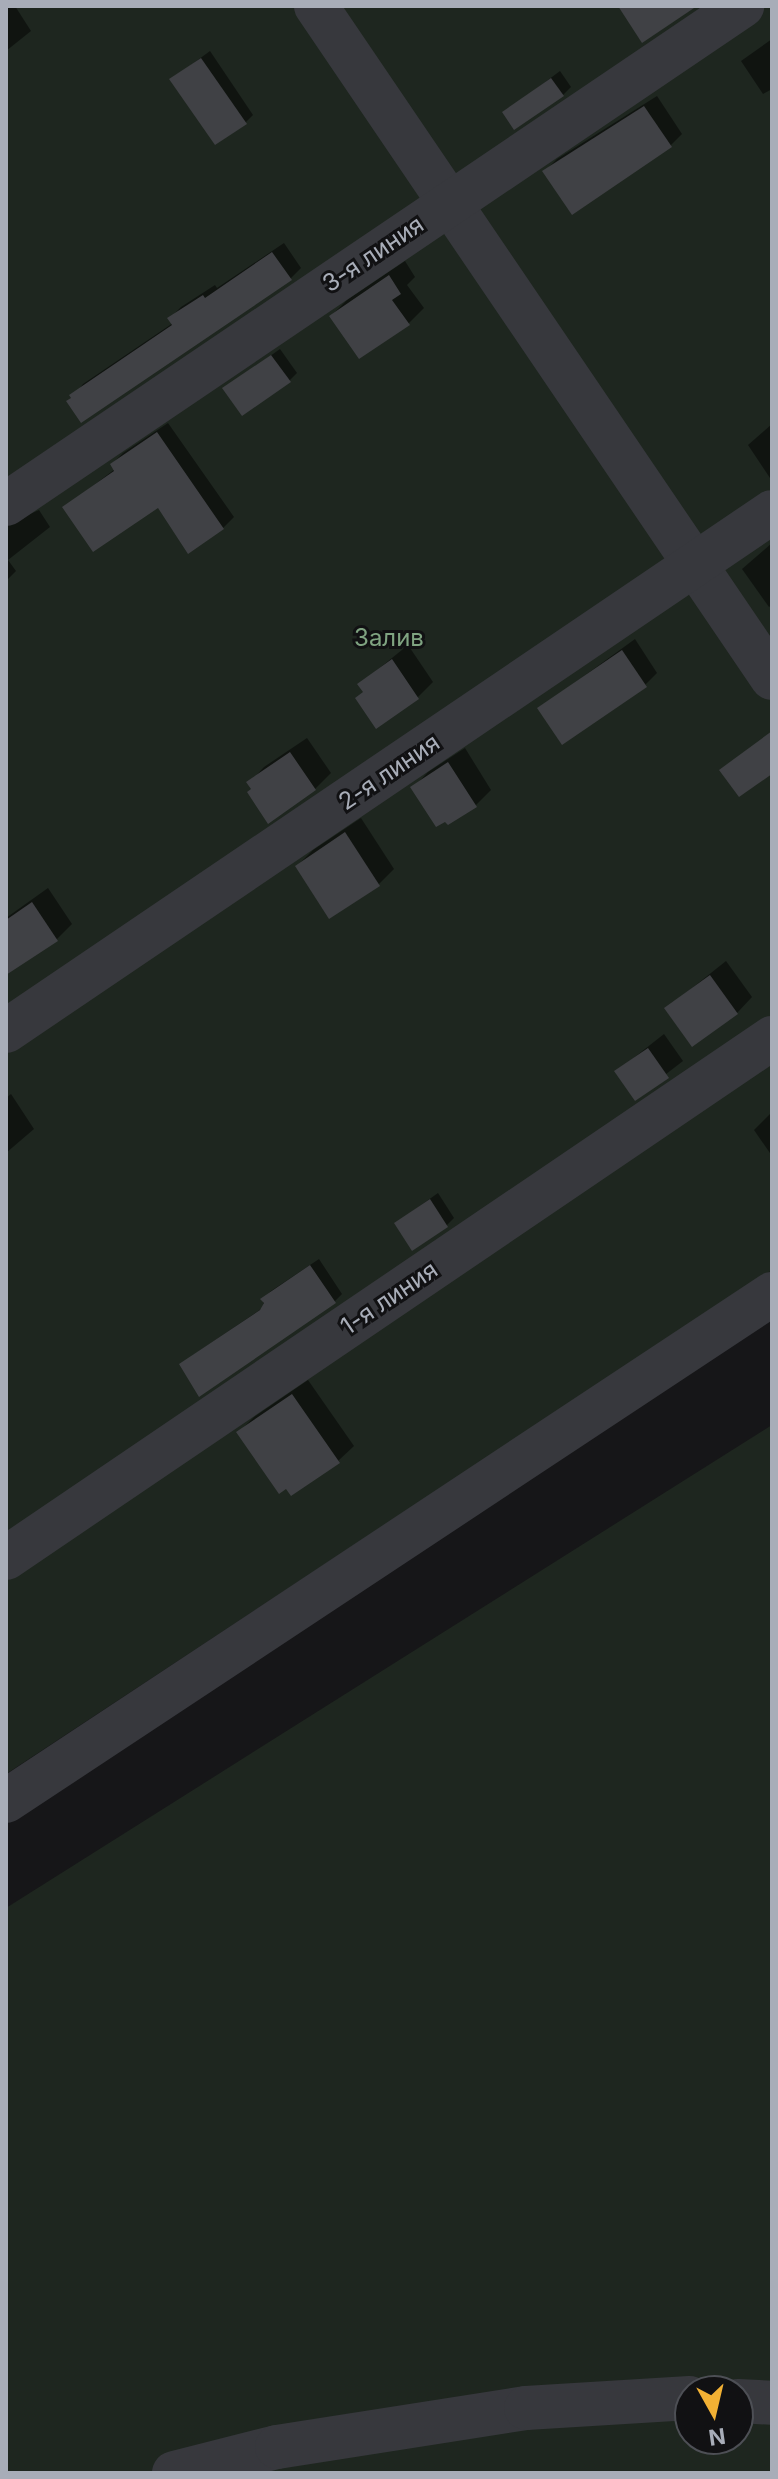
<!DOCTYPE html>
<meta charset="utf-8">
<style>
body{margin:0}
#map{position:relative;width:778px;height:2479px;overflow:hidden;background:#161618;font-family:Inter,sans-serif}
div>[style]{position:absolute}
.green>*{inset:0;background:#1e261f}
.shadow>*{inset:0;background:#0007}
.building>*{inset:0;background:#404145}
.minor>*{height:44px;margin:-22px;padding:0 22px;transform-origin:22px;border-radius:22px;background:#37383d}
span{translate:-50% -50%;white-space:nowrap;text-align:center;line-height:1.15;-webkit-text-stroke:6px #111113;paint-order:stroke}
.street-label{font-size:24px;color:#a8adb8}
.park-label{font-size:24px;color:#7fa381}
.frame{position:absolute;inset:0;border:8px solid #a8adb8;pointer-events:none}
.north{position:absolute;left:674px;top:2375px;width:80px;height:80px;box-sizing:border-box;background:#111113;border:2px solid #4d4f55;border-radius:50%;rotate:172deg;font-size:22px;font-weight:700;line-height:32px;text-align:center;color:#a8adb8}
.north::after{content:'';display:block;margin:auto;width:28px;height:36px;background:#f2b134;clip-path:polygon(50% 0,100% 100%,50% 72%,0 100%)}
</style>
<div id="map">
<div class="green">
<i style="clip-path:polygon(6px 6px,772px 6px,772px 1270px,6px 1774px)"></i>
<i style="clip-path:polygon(evenodd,772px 1425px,772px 2473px,6px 2473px,6px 1908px,772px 1425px,690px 2391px,738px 2391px,738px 2439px,690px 2439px,690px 2391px)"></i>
</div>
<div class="shadow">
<i style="clip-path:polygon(6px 6px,15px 6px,31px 31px,6px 51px)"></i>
<i style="clip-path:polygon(772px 39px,772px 89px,763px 94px,741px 61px)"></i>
<i style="clip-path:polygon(210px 51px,253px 115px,245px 123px,172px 79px)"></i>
<i style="clip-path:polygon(560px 71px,571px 87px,563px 95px,505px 112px)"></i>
<i style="clip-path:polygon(657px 96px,682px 134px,670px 146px,545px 171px,557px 159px)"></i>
<i style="clip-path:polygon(284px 243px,301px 268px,290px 279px,73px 397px,83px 384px,173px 323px,170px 318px,181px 307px,215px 285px,217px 288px)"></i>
<i style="clip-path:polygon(405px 261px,415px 277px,407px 285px,424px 308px,408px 324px,331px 316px,347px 300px)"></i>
<i style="clip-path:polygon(280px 349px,297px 373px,289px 381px,225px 388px)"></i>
<i style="clip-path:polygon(168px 423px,234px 517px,223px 528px,158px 506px,64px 508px,115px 469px,112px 464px,123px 453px)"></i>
<i style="clip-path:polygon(772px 424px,772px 481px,748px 445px)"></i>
<i style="clip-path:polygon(39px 510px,50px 527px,8px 560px,16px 571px,6px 581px,6px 516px,19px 519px)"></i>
<i style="clip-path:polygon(772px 543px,772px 605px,769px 607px,742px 569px)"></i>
<i style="clip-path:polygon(635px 639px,657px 673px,645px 685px,540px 708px)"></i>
<i style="clip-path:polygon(408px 645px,433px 682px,418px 697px,365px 691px,360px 684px)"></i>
<i style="clip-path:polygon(307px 738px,331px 773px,315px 789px,253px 789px,249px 783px,264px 767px)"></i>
<i style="clip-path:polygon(465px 748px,491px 790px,476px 805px,413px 788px,428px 772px)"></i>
<i style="clip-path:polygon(361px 818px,394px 869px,379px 884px,297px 866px,313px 850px)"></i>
<i style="clip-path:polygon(48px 888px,72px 924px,57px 939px,6px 966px,6px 918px)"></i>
<i style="clip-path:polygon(726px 961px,752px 997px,737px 1013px,667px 1008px)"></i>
<i style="clip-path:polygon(664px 1034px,683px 1061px,635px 1098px,617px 1071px)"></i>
<i style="clip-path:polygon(11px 1094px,34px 1129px,6px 1153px,6px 1098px)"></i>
<i style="clip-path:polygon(772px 1112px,772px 1156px,754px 1130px)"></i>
<i style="clip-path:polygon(438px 1193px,454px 1218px,447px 1225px,396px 1223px)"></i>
<i style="clip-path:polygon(319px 1259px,342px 1294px,335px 1301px,190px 1357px,264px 1307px,263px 1299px,271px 1291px)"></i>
<i style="clip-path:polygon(308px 1380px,354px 1446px,338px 1461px,238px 1433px,254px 1417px)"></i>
</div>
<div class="building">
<i style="clip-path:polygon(618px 6px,697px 6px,642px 43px)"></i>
<i style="clip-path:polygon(201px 58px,247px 124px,215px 145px,169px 79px)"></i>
<i style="clip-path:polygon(551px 78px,564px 96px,514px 130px,502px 112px)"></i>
<i style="clip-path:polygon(644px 106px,672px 147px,572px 215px,542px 171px)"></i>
<i style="clip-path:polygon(272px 252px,292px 280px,81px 423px,66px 401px,71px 398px,69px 395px,172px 325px,167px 318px,203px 295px,205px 298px)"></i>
<i style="clip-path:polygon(389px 275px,401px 294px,392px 300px,410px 325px,359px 359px,329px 316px)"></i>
<i style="clip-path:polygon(271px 355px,291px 382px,242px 416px,222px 388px)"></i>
<i style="clip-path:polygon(157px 432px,224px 529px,188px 554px,158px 508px,93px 552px,62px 507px,114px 471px,110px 464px)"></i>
<i style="clip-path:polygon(622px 650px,647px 687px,562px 745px,537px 708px)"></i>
<i style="clip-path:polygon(392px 659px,419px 699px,376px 729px,355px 698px,363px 692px,357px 684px)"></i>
<i style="clip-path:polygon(772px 731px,772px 774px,739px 797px,719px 770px)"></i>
<i style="clip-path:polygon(290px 752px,316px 790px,268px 824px,247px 792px,251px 789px,246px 782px)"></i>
<i style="clip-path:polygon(448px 762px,477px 807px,448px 825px,445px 822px,436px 827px,410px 787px)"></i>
<i style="clip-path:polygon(345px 832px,380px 886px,329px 919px,295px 866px)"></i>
<i style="clip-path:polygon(32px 902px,58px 941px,6px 975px,6px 920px)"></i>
<i style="clip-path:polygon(710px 975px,738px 1014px,692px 1047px,664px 1008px)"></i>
<i style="clip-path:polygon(648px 1048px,669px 1078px,635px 1101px,614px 1071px)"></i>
<i style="clip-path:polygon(430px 1199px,448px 1227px,412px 1251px,394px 1223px)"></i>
<i style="clip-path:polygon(310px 1265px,336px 1303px,199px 1397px,179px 1364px,260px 1310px,264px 1303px,260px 1299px)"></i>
<i style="clip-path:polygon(292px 1394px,340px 1463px,291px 1496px,286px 1489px,279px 1494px,236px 1432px)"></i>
</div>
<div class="minor">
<i style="left:316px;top:6px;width:812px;rotate:55.84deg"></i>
<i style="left:6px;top:504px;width:889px;rotate:-34.08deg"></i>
<i style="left:6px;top:1031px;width:925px;rotate:-34.12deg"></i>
<i style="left:6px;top:1558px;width:926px;rotate:-34.17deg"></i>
<i style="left:6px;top:1801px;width:919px;rotate:-33.5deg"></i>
<i style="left:738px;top:2401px;width:34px;rotate:3deg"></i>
<i style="left:174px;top:2473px;width:106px;rotate:-14.2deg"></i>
<i style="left:277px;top:2447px;width:252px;rotate:-8.9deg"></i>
<i style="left:526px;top:2408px;width:164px;rotate:-3.5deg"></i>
</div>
<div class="street-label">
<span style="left:373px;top:254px;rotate:-34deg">3-я линия</span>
<span style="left:389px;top:772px;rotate:-34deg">2-я линия</span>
<span style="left:389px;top:1298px;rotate:-34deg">1-я линия</span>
</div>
<div class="park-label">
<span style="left:389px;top:638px">Залив</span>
</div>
<div class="frame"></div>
<div class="north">N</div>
</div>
